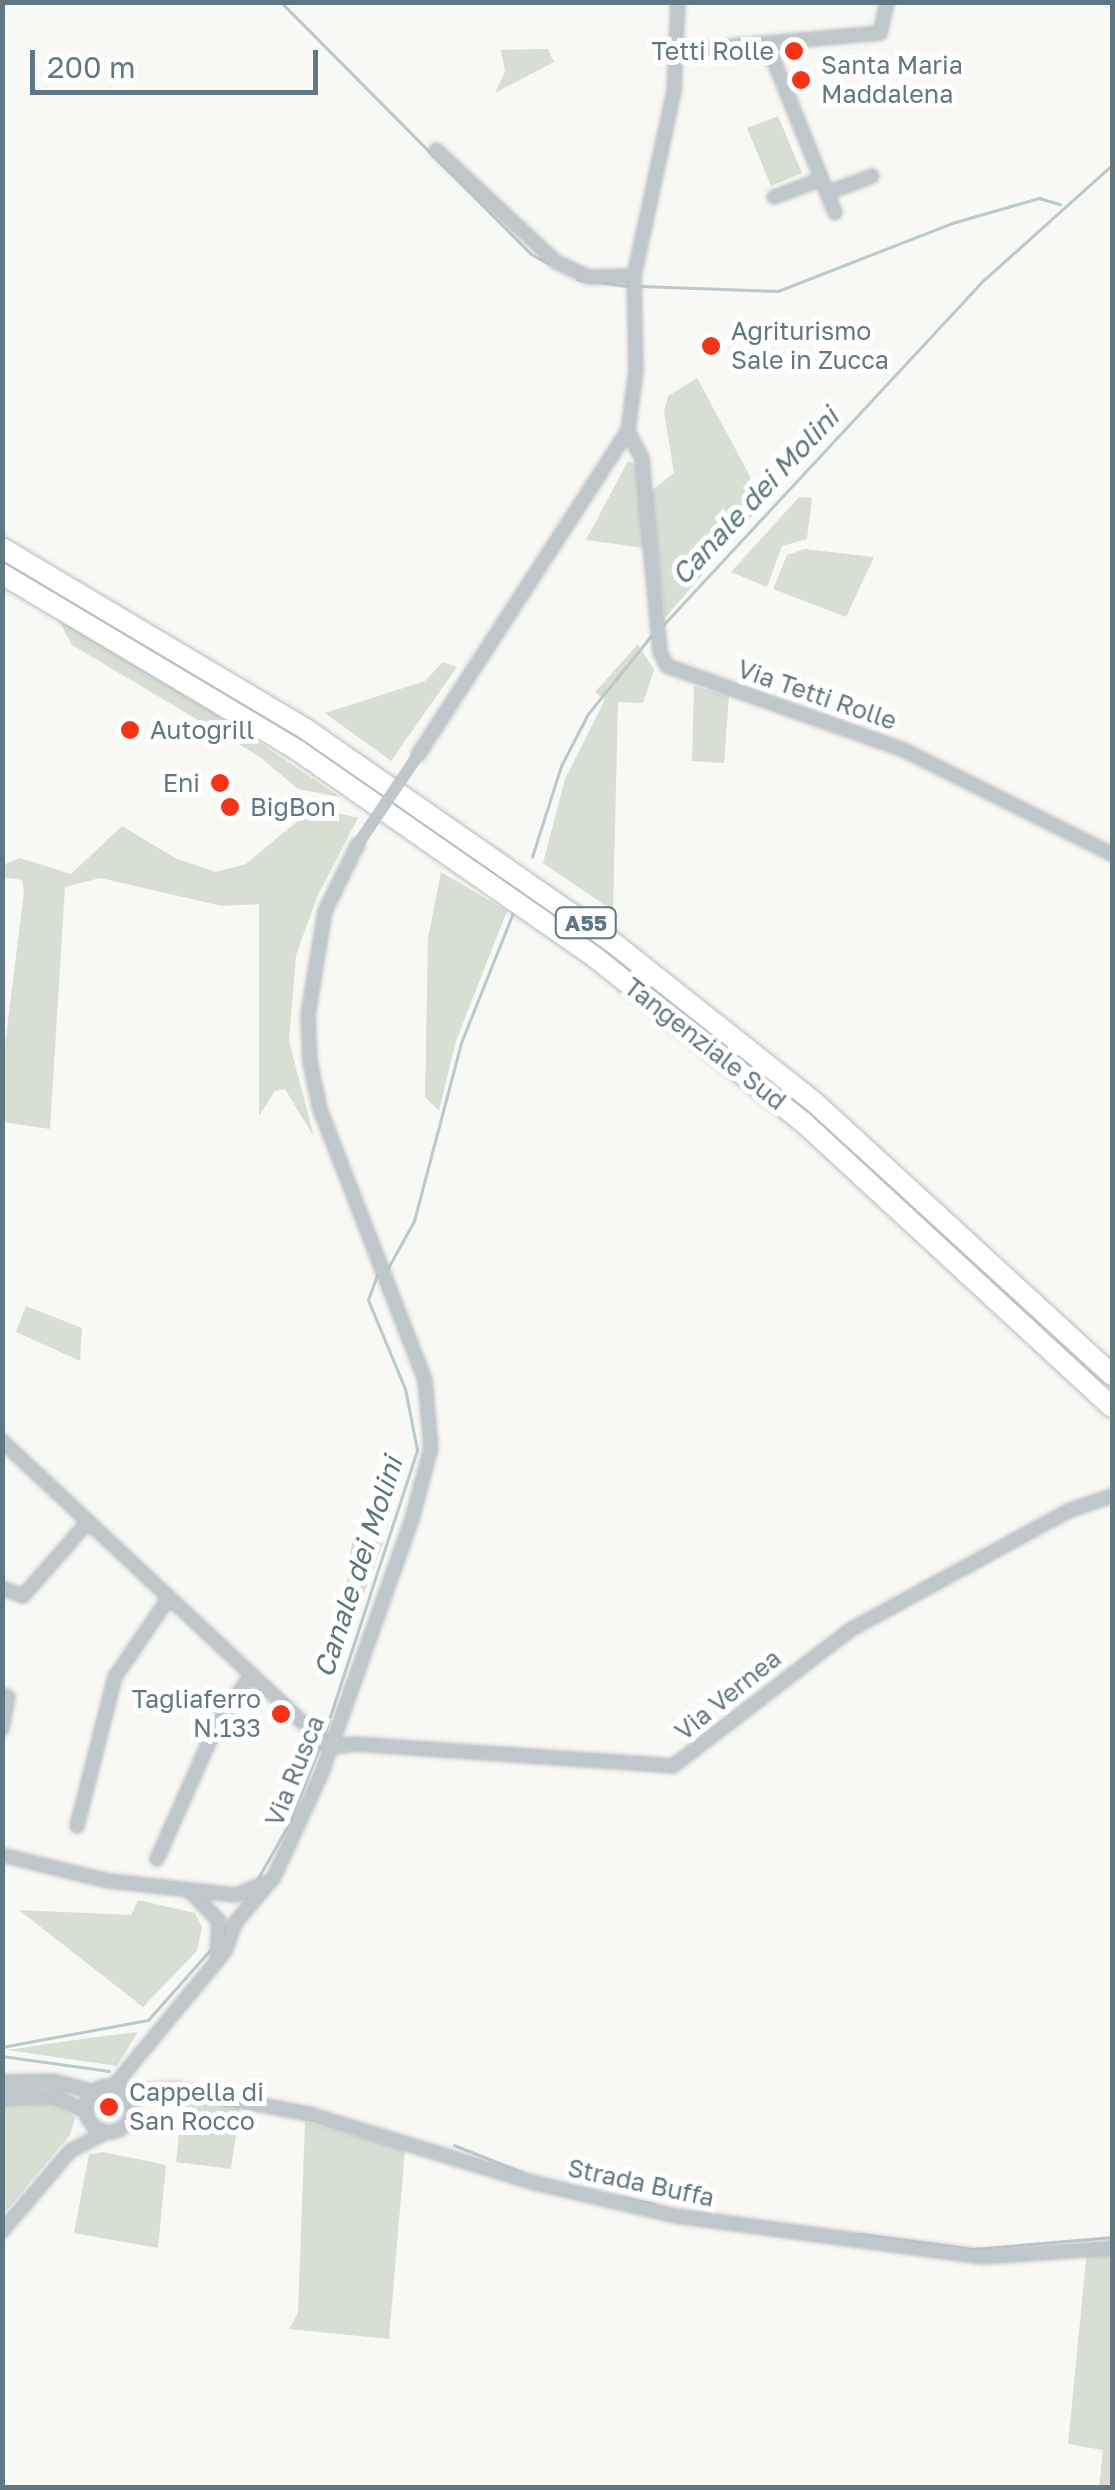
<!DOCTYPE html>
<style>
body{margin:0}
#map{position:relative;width:1115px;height:2490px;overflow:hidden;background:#f8f8f5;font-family:"Golos Text",sans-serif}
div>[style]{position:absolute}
.green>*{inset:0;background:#d9ded4}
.stream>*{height:2.5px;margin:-1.25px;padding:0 1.25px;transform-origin:1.25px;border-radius:1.25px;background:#b9c9cc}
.roads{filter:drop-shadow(0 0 2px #b6bbbe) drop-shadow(0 0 2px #b6bbbe)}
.minor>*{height:12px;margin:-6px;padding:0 6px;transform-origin:6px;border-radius:6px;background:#c0c7ca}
.minor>.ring{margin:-6px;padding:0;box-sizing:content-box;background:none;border:12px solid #c0c7ca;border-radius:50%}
.highway>*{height:20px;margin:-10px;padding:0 10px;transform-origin:10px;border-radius:10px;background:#fff}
.minor-bridge>*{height:12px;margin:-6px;padding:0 6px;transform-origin:6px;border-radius:6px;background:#c0c7ca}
.dots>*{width:28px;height:28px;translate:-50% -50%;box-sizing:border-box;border:5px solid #fff;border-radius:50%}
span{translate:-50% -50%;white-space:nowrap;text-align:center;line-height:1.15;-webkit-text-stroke:10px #fff;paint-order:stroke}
.shield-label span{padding:2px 8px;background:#fff;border:2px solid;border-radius:8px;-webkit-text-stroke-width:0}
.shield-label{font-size:22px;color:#607884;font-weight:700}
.poi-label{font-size:25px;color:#607884}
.right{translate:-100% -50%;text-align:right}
.left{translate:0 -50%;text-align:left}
.street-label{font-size:25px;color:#607884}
.water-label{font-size:28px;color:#5b787e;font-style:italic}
.frame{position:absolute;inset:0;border:5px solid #607884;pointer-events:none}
.scale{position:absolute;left:30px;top:50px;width:288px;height:45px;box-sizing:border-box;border:5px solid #607884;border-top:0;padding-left:12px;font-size:30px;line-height:35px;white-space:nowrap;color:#607884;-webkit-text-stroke:8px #fff;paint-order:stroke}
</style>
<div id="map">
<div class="green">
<i style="clip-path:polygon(548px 49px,554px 62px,495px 93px,505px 72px,501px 50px)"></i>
<i style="clip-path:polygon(778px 116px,802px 173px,771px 186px,747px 128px)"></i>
<i style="clip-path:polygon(697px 378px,764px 502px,665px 618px,651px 491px,674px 473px,664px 411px,668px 396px)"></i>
<i style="clip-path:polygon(628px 461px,637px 465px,644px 548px,586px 540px)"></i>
<i style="clip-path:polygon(799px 497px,812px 498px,807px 539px,782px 546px,767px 587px,731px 572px)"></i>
<i style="clip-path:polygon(805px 549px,874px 557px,846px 617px,773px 589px,787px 555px)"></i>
<i style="clip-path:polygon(58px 619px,217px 714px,340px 797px,298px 789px,260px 757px,72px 645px)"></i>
<i style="clip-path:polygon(638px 644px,654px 670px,643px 703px,618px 702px,613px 911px,543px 863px,565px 779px,605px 699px,595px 692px)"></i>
<i style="clip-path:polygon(443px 662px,457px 667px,391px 761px,325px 713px,425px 681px)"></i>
<i style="clip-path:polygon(694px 686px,729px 696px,724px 763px,692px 761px)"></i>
<i style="clip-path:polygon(325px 810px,358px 818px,318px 895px,296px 955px,289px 1041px,314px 1137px,285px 1089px,275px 1091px,259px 1116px,259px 904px,222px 906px,100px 878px,65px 887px,50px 1129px,3px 1122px,3px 1061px,24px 892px,22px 880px,3px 877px,3px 865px,20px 858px,71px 874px,122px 826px,175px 858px,215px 872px,246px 864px,305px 815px)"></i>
<i style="clip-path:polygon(441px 872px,507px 911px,456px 1041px,439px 1111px,425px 1097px,428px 938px)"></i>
<i style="clip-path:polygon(26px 1306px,82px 1328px,80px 1361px,16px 1332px)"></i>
<i style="clip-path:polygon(353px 1536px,383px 1543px,336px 1667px)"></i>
<i style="clip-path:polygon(138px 1900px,195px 1913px,202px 1927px,197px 1951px,143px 2007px,19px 1910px,131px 1915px)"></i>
<i style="clip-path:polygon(138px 2032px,117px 2066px,7px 2050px,96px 2037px)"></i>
<i style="clip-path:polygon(183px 2096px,240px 2107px,231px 2169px,176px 2162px)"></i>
<i style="clip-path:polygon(54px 2100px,75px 2118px,70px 2135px,3px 2215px,3px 2102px)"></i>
<i style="clip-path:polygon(305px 2122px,405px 2150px,389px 2339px,289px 2329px,298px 2313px)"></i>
<i style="clip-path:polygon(103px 2152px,166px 2165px,158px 2248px,74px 2233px,89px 2154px)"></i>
<i style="clip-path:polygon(1087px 2250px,1112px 2251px,1112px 2487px,1099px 2487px,1103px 2450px,1068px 2444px)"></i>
</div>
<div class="stream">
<i style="left:281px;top:2px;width:355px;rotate:45.2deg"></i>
<i style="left:531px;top:254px;width:19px;rotate:28deg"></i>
<i style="left:577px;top:279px;width:50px;rotate:8deg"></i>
<i style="left:640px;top:286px;width:138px;rotate:2.1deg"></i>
<i style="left:778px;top:291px;width:187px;rotate:-21.3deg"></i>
<i style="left:952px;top:223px;width:91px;rotate:-16deg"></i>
<i style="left:1039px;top:198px;width:22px;rotate:16deg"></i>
<i style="left:664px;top:624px;width:471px;rotate:-47.1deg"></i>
<i style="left:985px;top:279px;width:171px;rotate:-41.9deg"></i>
<i style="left:532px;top:857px;width:96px;rotate:-72.3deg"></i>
<i style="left:561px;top:766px;width:59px;rotate:-62.6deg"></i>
<i style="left:588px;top:714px;width:100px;rotate:-51.1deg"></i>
<i style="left:388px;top:1268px;width:54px;rotate:-61deg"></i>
<i style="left:414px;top:1221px;width:184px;rotate:-75.2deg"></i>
<i style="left:461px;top:1043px;width:140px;rotate:-68.2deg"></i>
<i style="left:325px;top:1732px;width:297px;rotate:-71.9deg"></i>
<i style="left:417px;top:1450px;width:62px;rotate:-101.1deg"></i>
<i style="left:405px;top:1389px;width:96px;rotate:-112.6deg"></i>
<i style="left:368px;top:1300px;width:27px;rotate:-70deg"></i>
<i style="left:257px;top:1880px;width:64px;rotate:-60.3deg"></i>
<i style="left:289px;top:1824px;width:82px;rotate:-68.5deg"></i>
<i style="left:2px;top:2047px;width:148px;rotate:-10.5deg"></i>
<i style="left:148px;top:2020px;width:96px;rotate:-48.4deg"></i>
<i style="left:2px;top:2056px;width:108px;rotate:8deg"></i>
<i style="left:454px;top:2145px;width:73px;rotate:21.7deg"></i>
<i style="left:622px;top:2197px;width:33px;rotate:12deg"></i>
<i style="left:860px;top:2234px;width:114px;rotate:7.6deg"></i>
<i style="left:973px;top:2249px;width:140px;rotate:-4.9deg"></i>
</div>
<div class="roads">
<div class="minor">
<i style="left:768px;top:46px;width:180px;rotate:68.1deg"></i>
<i style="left:679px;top:51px;width:202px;rotate:-5.1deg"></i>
<i style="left:880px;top:33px;width:32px;rotate:-77deg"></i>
<i style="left:436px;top:150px;width:164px;rotate:43deg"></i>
<i style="left:556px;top:262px;width:35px;rotate:25deg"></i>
<i style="left:588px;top:277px;width:46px;rotate:-1.2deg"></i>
<i style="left:827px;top:193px;width:48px;rotate:-20.7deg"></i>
<i style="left:774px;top:197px;width:51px;rotate:-20.6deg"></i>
<i style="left:628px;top:431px;width:30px;rotate:63deg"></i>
<i style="left:642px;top:458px;width:195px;rotate:84.7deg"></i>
<i style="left:660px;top:652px;width:16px;rotate:63deg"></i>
<i style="left:667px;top:666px;width:251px;rotate:19.5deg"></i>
<i style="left:904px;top:750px;width:233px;rotate:26.6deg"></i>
<i style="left:418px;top:755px;width:386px;rotate:-57.1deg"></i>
<i style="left:628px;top:431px;width:62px;rotate:-82.5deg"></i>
<i style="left:636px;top:370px;width:94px;rotate:-91.2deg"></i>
<i style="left:634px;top:276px;width:189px;rotate:-77.8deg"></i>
<i style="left:674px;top:91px;width:89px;rotate:-87.4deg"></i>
<i style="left:2px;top:1441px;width:449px;rotate:43.1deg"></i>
<i style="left:2px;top:1588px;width:22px;rotate:21deg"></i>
<i style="left:23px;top:1596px;width:97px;rotate:-48.8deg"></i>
<i style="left:2px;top:1695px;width:6px;rotate:18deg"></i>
<i style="left:8px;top:1697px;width:33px;rotate:101deg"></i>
<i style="left:330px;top:1748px;width:23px;rotate:-10deg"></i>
<i style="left:353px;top:1744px;width:321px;rotate:3.9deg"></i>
<i style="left:673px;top:1766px;width:223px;rotate:-37.5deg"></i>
<i style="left:850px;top:1630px;width:248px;rotate:-28.6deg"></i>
<i style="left:1068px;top:1511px;width:46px;rotate:-18.8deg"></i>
<i style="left:77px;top:1826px;width:154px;rotate:-75.7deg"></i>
<i style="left:115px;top:1677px;width:94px;rotate:-55.8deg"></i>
<i style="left:2px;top:1855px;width:110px;rotate:13.7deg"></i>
<i style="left:109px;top:1881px;width:128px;rotate:6.3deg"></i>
<i style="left:236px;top:1895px;width:35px;rotate:-22deg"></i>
<i style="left:157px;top:1859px;width:152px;rotate:-66deg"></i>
<i style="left:219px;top:1720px;width:54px;rotate:-54deg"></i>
<i style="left:191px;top:1892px;width:40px;rotate:46deg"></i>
<i style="left:219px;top:1921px;width:34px;rotate:93deg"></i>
<i style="left:2px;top:2082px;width:51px;rotate:-1.1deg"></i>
<i style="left:53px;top:2081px;width:43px;rotate:14.7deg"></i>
<i class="ring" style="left:86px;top:2086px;width:34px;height:34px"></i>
<i style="left:113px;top:2087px;width:176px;rotate:-50.5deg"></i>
<i style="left:225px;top:1951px;width:30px;rotate:-70deg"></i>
<i style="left:235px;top:1923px;width:60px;rotate:-49.7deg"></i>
<i style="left:274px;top:1877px;width:115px;rotate:-65.4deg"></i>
<i style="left:322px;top:1772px;width:269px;rotate:-70.4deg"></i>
<i style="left:412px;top:1519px;width:73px;rotate:-75deg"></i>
<i style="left:431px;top:1448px;width:68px;rotate:-95deg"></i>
<i style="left:425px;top:1380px;width:291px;rotate:-111.2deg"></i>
<i style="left:320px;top:1109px;width:48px;rotate:-102deg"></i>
<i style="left:310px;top:1062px;width:47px;rotate:-92.4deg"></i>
<i style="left:308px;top:1015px;width:105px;rotate:-80.7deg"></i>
<i style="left:325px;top:911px;width:75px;rotate:-63.8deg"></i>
<i style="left:124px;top:2092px;width:52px;rotate:-3.3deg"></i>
<i style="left:176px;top:2089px;width:135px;rotate:10.6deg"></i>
<i style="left:309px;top:2114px;width:236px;rotate:17deg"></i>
<i style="left:535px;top:2183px;width:145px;rotate:13.2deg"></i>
<i style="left:676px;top:2216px;width:310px;rotate:7.6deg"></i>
<i style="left:983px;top:2257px;width:129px;rotate:-4deg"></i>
<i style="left:2px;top:2098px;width:53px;rotate:-1.1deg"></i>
<i style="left:55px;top:2097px;width:35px;rotate:25deg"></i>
<i style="left:2px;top:2231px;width:105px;rotate:-49.6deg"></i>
<i style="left:70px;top:2151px;width:41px;rotate:-27.8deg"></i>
</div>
<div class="highway">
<i style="left:2px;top:548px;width:355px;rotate:30.8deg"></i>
<i style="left:307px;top:730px;width:370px;rotate:34.8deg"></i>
<i style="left:611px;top:941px;width:259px;rotate:38.4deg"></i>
<i style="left:814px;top:1102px;width:404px;rotate:42.5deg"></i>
<i style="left:2px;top:574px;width:344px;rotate:30.8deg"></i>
<i style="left:297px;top:750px;width:364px;rotate:34.8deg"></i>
<i style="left:596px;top:958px;width:265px;rotate:38.4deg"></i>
<i style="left:804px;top:1123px;width:419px;rotate:42.7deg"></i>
</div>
</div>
<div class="minor-bridge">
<i style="left:358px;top:844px;width:107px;rotate:-56deg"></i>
</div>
<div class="dots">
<i style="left:794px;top:51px;background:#f53318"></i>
<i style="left:801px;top:80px;background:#f53318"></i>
<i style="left:711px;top:346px;background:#f53318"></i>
<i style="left:130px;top:730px;background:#f53318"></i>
<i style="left:220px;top:783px;background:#f53318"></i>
<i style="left:230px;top:807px;background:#f53318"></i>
<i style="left:281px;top:1714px;background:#f53318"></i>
<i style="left:109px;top:2107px;background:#f53318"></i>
</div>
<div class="shield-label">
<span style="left:586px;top:923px">A55</span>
</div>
<div class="poi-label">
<span class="right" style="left:774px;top:51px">Tetti Rolle</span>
<span class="left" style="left:821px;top:80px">Santa Maria<br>Maddalena</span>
<span class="left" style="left:731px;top:346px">Agriturismo<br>Sale in Zucca</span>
<span class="left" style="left:150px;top:730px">Autogrill</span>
<span class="right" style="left:200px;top:783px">Eni</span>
<span class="left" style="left:250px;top:807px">BigBon</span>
<span class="right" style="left:261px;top:1714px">Tagliaferro<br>N.133</span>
<span class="left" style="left:129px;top:2107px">Cappella di<br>San Rocco</span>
</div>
<div class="street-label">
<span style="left:817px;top:695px;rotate:19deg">Via Tetti Rolle</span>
<span style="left:705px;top:1044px;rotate:38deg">Tangenziale Sud</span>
<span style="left:728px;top:1695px;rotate:-39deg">Via Vernea</span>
<span style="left:295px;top:1771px;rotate:-68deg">Via Rusca</span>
<span style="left:641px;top:2183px;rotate:12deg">Strada Buffa</span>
</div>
<div class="water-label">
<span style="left:755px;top:496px;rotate:-47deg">Canale dei Molini</span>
<span style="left:358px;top:1567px;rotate:-72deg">Canale dei Molini</span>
</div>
<div class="frame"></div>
<div class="scale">200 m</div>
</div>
